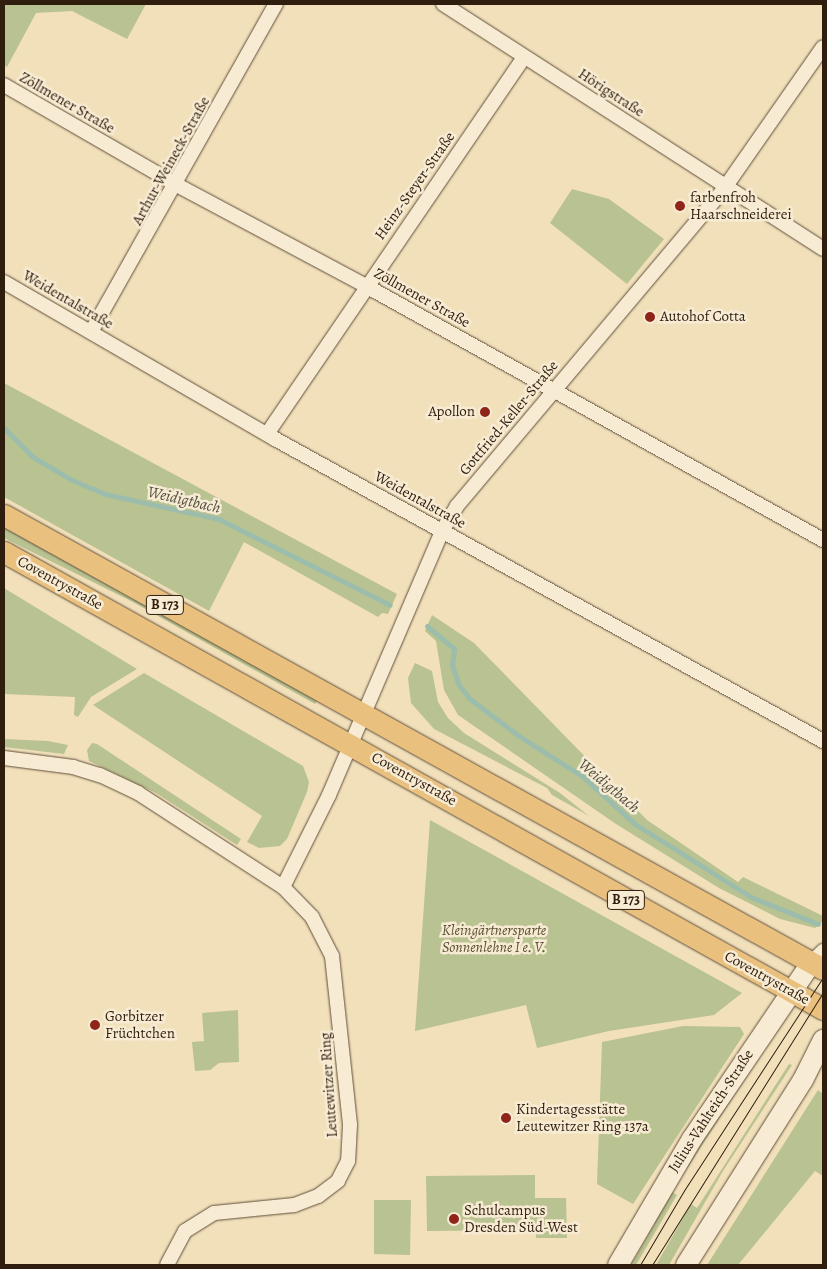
<!DOCTYPE html>
<meta charset="utf-8">
<style>
body{margin:0}
#map{position:relative;width:827px;height:1269px;overflow:hidden;background:#f2e0bb;font-family:Alegreya,serif}
div>[style]{position:absolute}
.green>*{inset:0;background:#b9c291}
.stream>*{height:5px;margin:-2.5px;padding:0 2.5px;transform-origin:2.5px;border-radius:2.5px;background:#9cbdac}
.roads{filter:drop-shadow(0 0 1px #604e39) drop-shadow(0 0 1px #604e39)}
.minor>*{height:14px;margin:-7px;padding:0 7px;transform-origin:7px;border-radius:7px;background:#f7ebd3}
.secondary>*{height:20px;margin:-10px;padding:0 10px;transform-origin:10px;border-radius:10px;background:#f7ebd3}
.primary>*{height:21px;margin:-10.5px;padding:0 10.5px;transform-origin:10.5px;border-radius:10.5px;background:#e9c07e}
.tram>*{height:1px;margin:-0.5px;padding:0 0.5px;transform-origin:0.5px;border-radius:0.5px;background:#2f1e0e}
.dots>*{width:14px;height:14px;translate:-50% -50%;box-sizing:border-box;border:2px solid #f7ebd3;border-radius:50%}
span{translate:-50% -50%;white-space:nowrap;text-align:center;line-height:1.15;-webkit-text-stroke:5px #f7ebd3;paint-order:stroke}
.shield-label span{padding:1px 4px;background:#f7ebd3;border:1px solid;border-radius:4px;-webkit-text-stroke-width:0}
.shield-label{font-size:14px;color:#2f1e0e;font-weight:700}
.street-label{font-size:15px;color:#2f1e0e}
.poi-label{font-size:15px;color:#2f1e0e}
.left{translate:0 -50%;text-align:left}
.right{translate:-100% -50%;text-align:right}
.park-label{font-size:15px;color:#584f35;font-style:italic}
.water-label{font-size:16px;color:#504e3d;font-style:italic}
.frame{position:absolute;inset:0;border:5px solid #2f1e0e;pointer-events:none}
</style>
<div id="map">
<div class="green">
<i style="clip-path:polygon(4px 4px,146px 4px,127px 39px,72px 11px,36px 13px,7px 67px,4px 65px)"></i>
<i style="clip-path:polygon(572px 189px,609px 199px,664px 239px,627px 284px,550px 223px)"></i>
<i style="clip-path:polygon(4px 383px,397px 594px,388px 614px,382px 613px,378px 617px,244px 542px,209px 611px,4px 497px)"></i>
<i style="clip-path:polygon(4px 524px,319px 698px,315px 704px,133px 602px,4px 538px)"></i>
<i style="clip-path:polygon(4px 588px,137px 669px,91px 697px,78px 717px,74px 715px,75px 697px,4px 694px)"></i>
<i style="clip-path:polygon(432px 615px,474px 643px,647px 820px,738px 882px,743px 877px,823px 916px,823px 921px,815px 928px,780px 919px,719px 888px,616px 824px,458px 715px,444px 690px,436px 641px,425px 631px)"></i>
<i style="clip-path:polygon(415px 663px,432px 671px,438px 702px,448px 718px,464px 733px,560px 793px,589px 816px,552px 795px,547px 788px,434px 729px,411px 703px,408px 678px)"></i>
<i style="clip-path:polygon(144px 673px,303px 766px,309px 782px,307px 792px,287px 839px,280px 846px,259px 848px,247px 842px,262px 816px,93px 705px)"></i>
<i style="clip-path:polygon(4px 739px,48px 741px,68px 745px,64px 754px,4px 747px)"></i>
<i style="clip-path:polygon(92px 743px,97px 744px,241px 839px,237px 845px,156px 793px,89px 761px,87px 750px)"></i>
<i style="clip-path:polygon(430px 820px,742px 993px,714px 1015px,609px 1031px,537px 1048px,526px 1005px,415px 1031px)"></i>
<i style="clip-path:polygon(238px 1010px,239px 1062px,219px 1063px,210px 1070px,195px 1071px,192px 1042px,204px 1041px,202px 1013px)"></i>
<i style="clip-path:polygon(683px 1026px,740px 1027px,744px 1034px,633px 1204px,597px 1184px,602px 1042px)"></i>
<i style="clip-path:polygon(765px 1048px,672px 1192px,677px 1195px,636px 1265px,631px 1265px,654px 1225px,662px 1201px)"></i>
<i style="clip-path:polygon(789px 1064px,792px 1065px,723px 1171px,669px 1265px,656px 1265px,691px 1204px,697px 1208px)"></i>
<i style="clip-path:polygon(818px 1090px,823px 1094px,823px 1176px,815px 1171px,738px 1265px,707px 1265px)"></i>
<i style="clip-path:polygon(535px 1175px,535px 1198px,566px 1198px,567px 1238px,536px 1238px,536px 1230px,427px 1231px,426px 1176px)"></i>
<i style="clip-path:polygon(374px 1200px,411px 1200px,410px 1255px,374px 1254px)"></i>
</div>
<div class="stream">
<i style="left:4px;top:428px;width:41px;rotate:45deg"></i>
<i style="left:33px;top:457px;width:45px;rotate:30.5deg"></i>
<i style="left:72px;top:480px;width:36px;rotate:23deg"></i>
<i style="left:105px;top:494px;width:117px;rotate:12.4deg"></i>
<i style="left:219px;top:519px;width:191px;rotate:26.7deg"></i>
<i style="left:427px;top:626px;width:35px;rotate:40deg"></i>
<i style="left:454px;top:649px;width:16px;rotate:97deg"></i>
<i style="left:452px;top:665px;width:21px;rotate:71deg"></i>
<i style="left:459px;top:685px;width:18px;rotate:52deg"></i>
<i style="left:470px;top:699px;width:61px;rotate:37.1deg"></i>
<i style="left:519px;top:736px;width:75px;rotate:32.4deg"></i>
<i style="left:582px;top:776px;width:72px;rotate:42.2deg"></i>
<i style="left:635px;top:824px;width:137px;rotate:32.2deg"></i>
<i style="left:751px;top:897px;width:72px;rotate:21.9deg"></i>
</div>
<div class="roads">
<div class="minor">
<i style="left:443px;top:4px;width:452px;rotate:32.8deg"></i>
<i style="left:4px;top:85px;width:200px;rotate:30deg"></i>
<i style="left:177px;top:185px;width:214px;rotate:28.1deg"></i>
<i style="left:366px;top:286px;width:523px;rotate:29.07deg"></i>
<i style="left:4px;top:282px;width:313px;rotate:30.1deg"></i>
<i style="left:275px;top:439px;width:626px;rotate:28.86deg"></i>
<i style="left:91px;top:332px;width:377px;rotate:-60.6deg"></i>
<i style="left:267px;top:434px;width:456px;rotate:-55.7deg"></i>
<i style="left:4px;top:758px;width:70px;rotate:7.4deg"></i>
<i style="left:73px;top:767px;width:28px;rotate:17deg"></i>
<i style="left:100px;top:775px;width:42px;rotate:25.3deg"></i>
<i style="left:138px;top:793px;width:173px;rotate:33deg"></i>
<i style="left:283px;top:887px;width:42px;rotate:46deg"></i>
<i style="left:312px;top:917px;width:44px;rotate:62.9deg"></i>
<i style="left:332px;top:956px;width:170px;rotate:83.9deg"></i>
<i style="left:350px;top:1125px;width:36px;rotate:93deg"></i>
<i style="left:348px;top:1161px;width:22px;rotate:117deg"></i>
<i style="left:338px;top:1181px;width:25px;rotate:143deg"></i>
<i style="left:318px;top:1196px;width:26px;rotate:159deg"></i>
<i style="left:294px;top:1205px;width:80px;rotate:174.3deg"></i>
<i style="left:214px;top:1213px;width:34px;rotate:148deg"></i>
<i style="left:185px;top:1231px;width:38px;rotate:118deg"></i>
<i style="left:283px;top:887px;width:103px;rotate:-63.4deg"></i>
<i style="left:329px;top:795px;width:287px;rotate:-66.8deg"></i>
<i style="left:442px;top:531px;width:29px;rotate:-59deg"></i>
<i style="left:457px;top:506px;width:418px;rotate:-49.9deg"></i>
<i style="left:726px;top:186px;width:169px;rotate:-55.1deg"></i>
<i style="left:812px;top:962px;width:16px;rotate:-45deg"></i>
</div>
<div class="secondary">
<i style="left:618px;top:1265px;width:146px;rotate:-59.6deg"></i>
<i style="left:692px;top:1139px;width:214px;rotate:-55.9deg"></i>
<i style="left:686px;top:1265px;width:219px;rotate:-57.7deg"></i>
<i style="left:803px;top:1080px;width:45px;rotate:-63.4deg"></i>
</div>
<div class="primary">
<i style="left:4px;top:515px;width:936px;rotate:29deg"></i>
<i style="left:4px;top:552px;width:938px;rotate:29.16deg"></i>
</div>
</div>
<div class="tram">
<i style="left:640px;top:1265px;width:88px;rotate:-59.4deg"></i>
<i style="left:685px;top:1189px;width:253px;rotate:-56.9deg"></i>
<i style="left:652px;top:1265px;width:322px;rotate:-57.9deg"></i>
</div>
<div class="dots">
<i style="left:680px;top:206px;background:#8f2418"></i>
<i style="left:650px;top:317px;background:#8f2418"></i>
<i style="left:485px;top:412px;background:#8f2418"></i>
<i style="left:95px;top:1025px;background:#8f2418"></i>
<i style="left:506px;top:1118px;background:#8f2418"></i>
<i style="left:454px;top:1219px;background:#8f2418"></i>
</div>
<div class="shield-label">
<span style="left:165px;top:605px">B 173</span>
<span style="left:626px;top:900px">B 173</span>
</div>
<div class="street-label">
<span style="left:611px;top:93px;rotate:33deg">Hörigstraße</span>
<span style="left:67px;top:103px;rotate:30deg">Zöllmener Straße</span>
<span style="left:171px;top:161px;rotate:-61deg">Arthur-Weineck-Straße</span>
<span style="left:415px;top:186px;rotate:-55deg">Heinz-Steyer-Straße</span>
<span style="left:422px;top:298px;rotate:29deg">Zöllmener Straße</span>
<span style="left:68px;top:300px;rotate:30deg">Weidentalstraße</span>
<span style="left:509px;top:418px;rotate:-50deg">Gottfried-Keller-Straße</span>
<span style="left:420px;top:500px;rotate:29deg">Weidentalstraße</span>
<span style="left:60px;top:583px;rotate:29deg">Coventrystraße</span>
<span style="left:414px;top:779px;rotate:29deg">Coventrystraße</span>
<span style="left:767px;top:978px;rotate:29deg">Coventrystraße</span>
<span style="left:329px;top:1085px;rotate:-94deg">Leutewitzer Ring</span>
<span style="left:711px;top:1111px;rotate:-57deg">Julius-Vahlteich-Straße</span>
</div>
<div class="poi-label">
<span class="left" style="left:690px;top:206px">farbenfroh<br>Haarschneiderei</span>
<span class="left" style="left:660px;top:317px">Autohof Cotta</span>
<span class="right" style="left:475px;top:412px">Apollon</span>
<span class="left" style="left:105px;top:1025px">Gorbitzer<br>Früchtchen</span>
<span class="left" style="left:516px;top:1118px">Kindertagesstätte<br>Leutewitzer Ring 137a</span>
<span class="left" style="left:464px;top:1219px">Schulcampus<br>Dresden Süd-West</span>
</div>
<div class="park-label">
<span style="left:494px;top:939px">Kleingärtnersparte<br>Sonnenlehne I e. V.</span>
</div>
<div class="water-label">
<span style="left:184px;top:500px;rotate:13deg">Weidigtbach</span>
<span style="left:609px;top:786px;rotate:40deg">Weidigtbach</span>
</div>
<div class="frame"></div>
</div>
